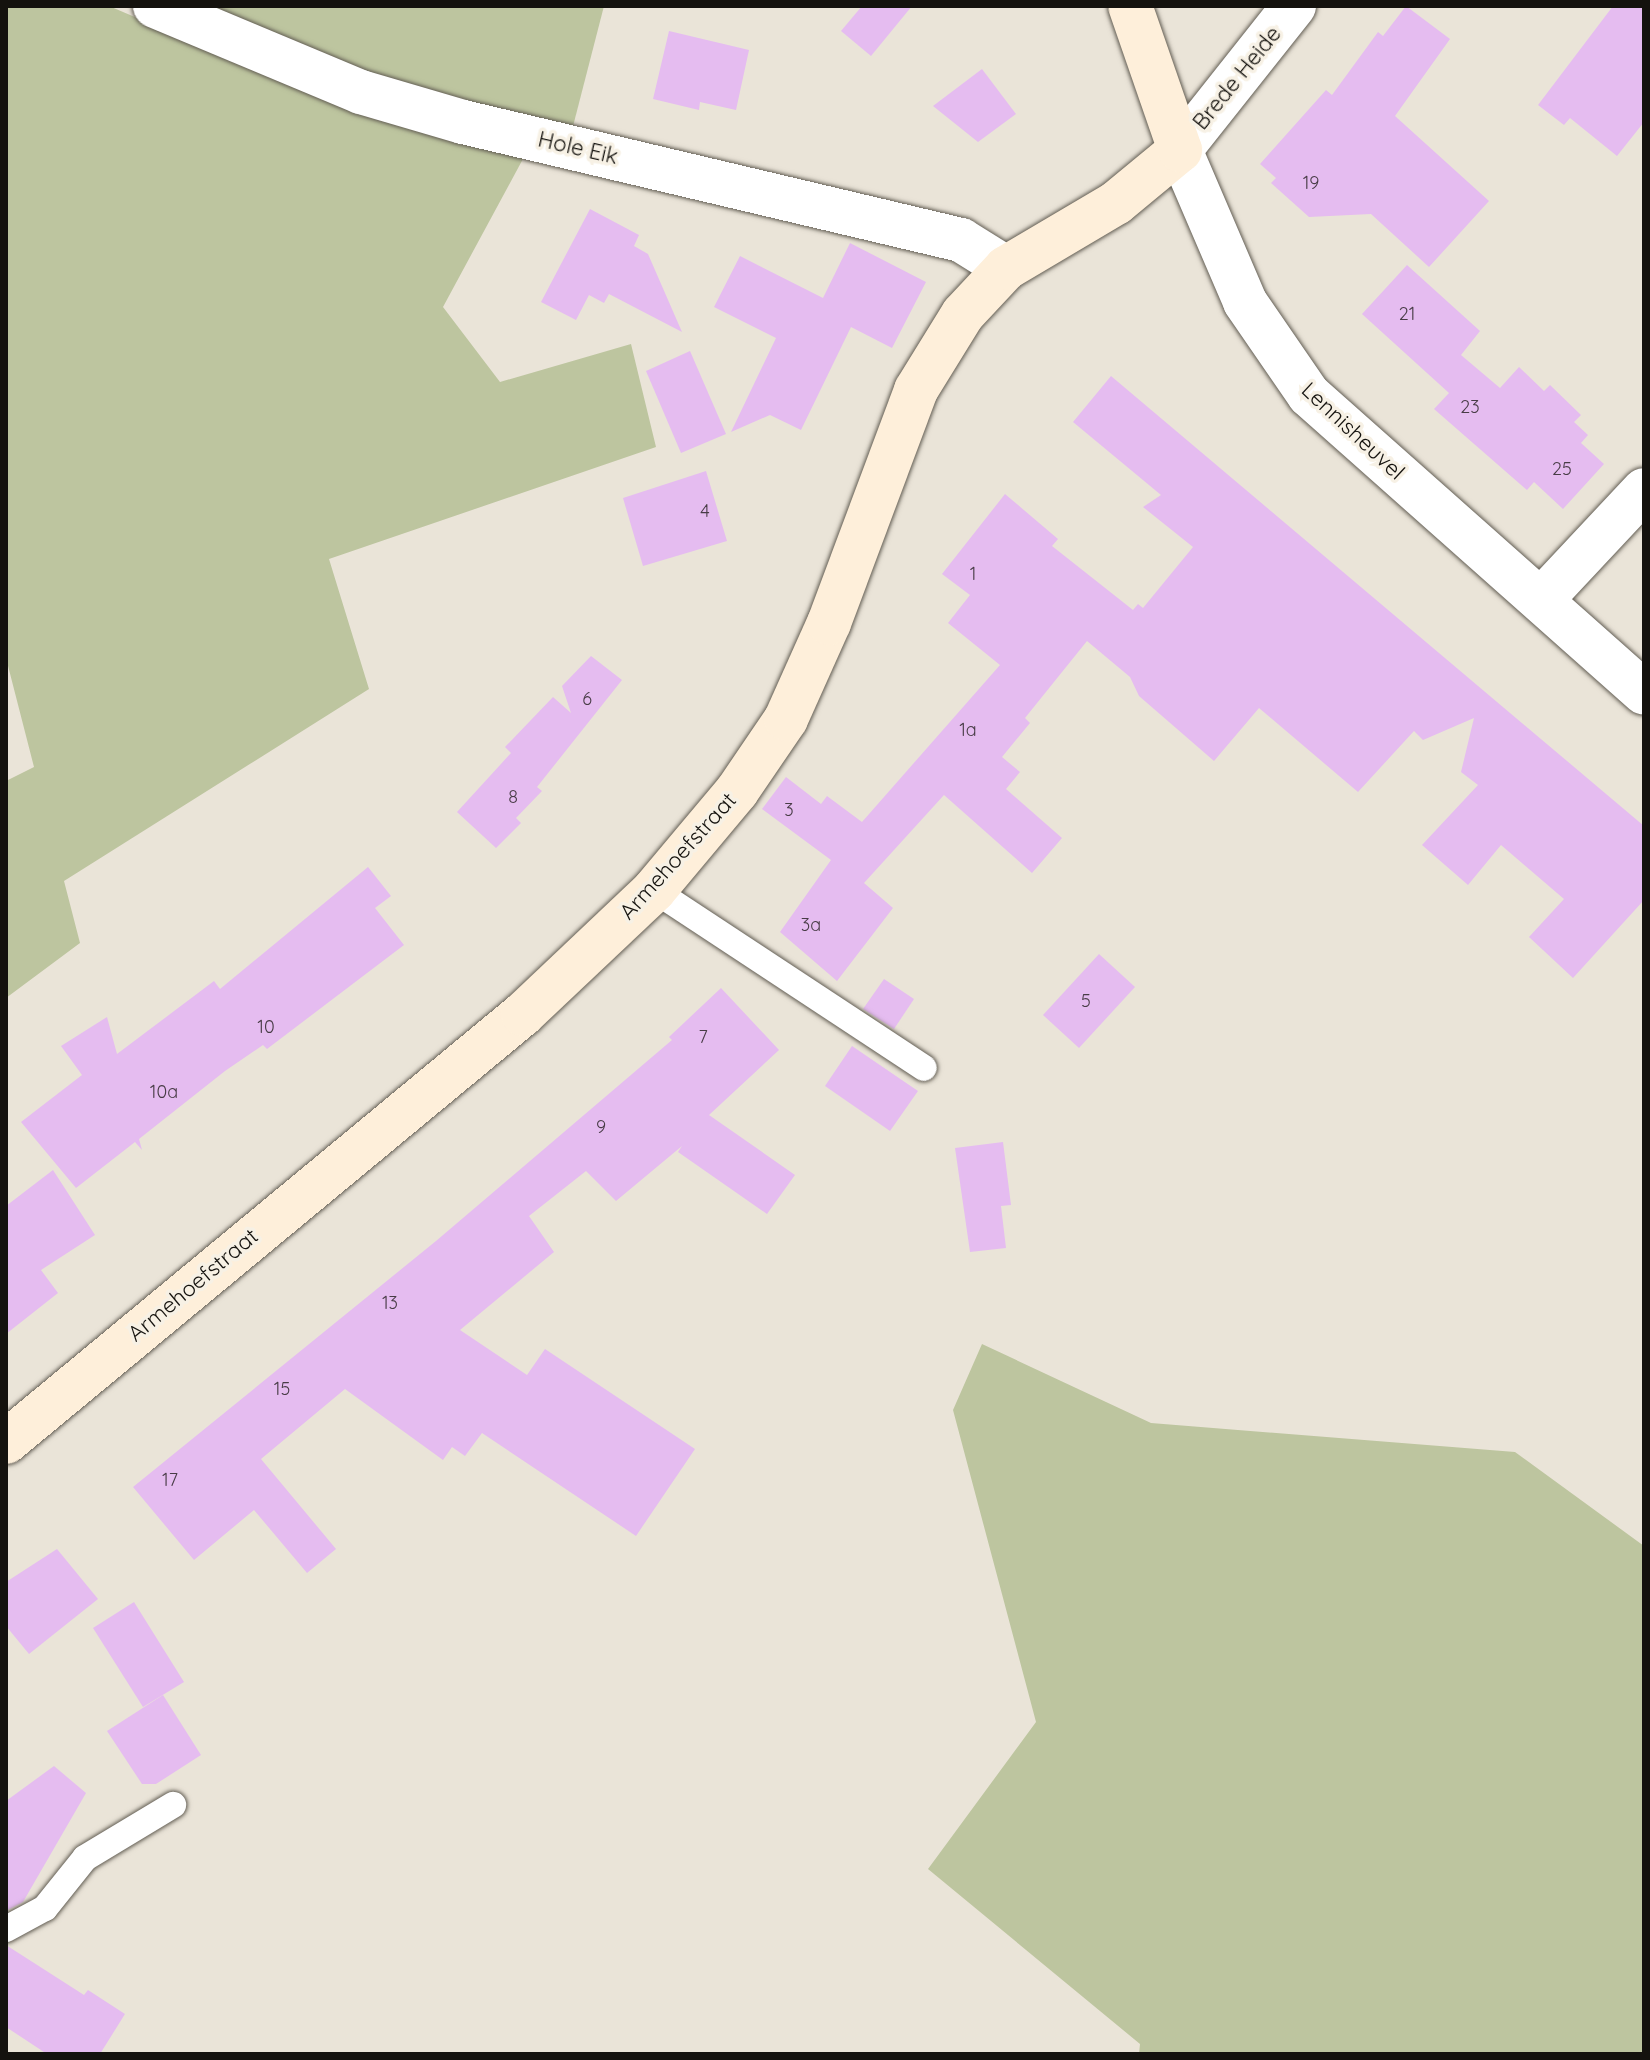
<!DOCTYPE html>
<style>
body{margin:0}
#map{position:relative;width:1650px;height:2060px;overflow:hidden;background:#eae4d8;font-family:Quicksand,sans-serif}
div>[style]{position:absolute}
.green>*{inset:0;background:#bdc59f}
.building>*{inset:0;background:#e5bcf0}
.roads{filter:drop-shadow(0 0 2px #625d53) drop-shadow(0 0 2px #625d53)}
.lane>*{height:26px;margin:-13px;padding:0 13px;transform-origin:13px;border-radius:13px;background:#fff}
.street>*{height:44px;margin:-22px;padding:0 22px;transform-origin:22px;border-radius:22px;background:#fff}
.secondary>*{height:44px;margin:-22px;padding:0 22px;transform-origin:22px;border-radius:22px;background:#feefda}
span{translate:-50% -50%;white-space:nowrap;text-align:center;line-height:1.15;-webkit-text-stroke:7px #f7f1e5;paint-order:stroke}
.number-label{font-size:18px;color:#483c46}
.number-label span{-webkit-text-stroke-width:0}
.street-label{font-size:22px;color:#14120e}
.frame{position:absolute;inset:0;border:8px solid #14120e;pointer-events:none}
</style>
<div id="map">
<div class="green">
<i style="clip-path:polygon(6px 6px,109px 6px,374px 119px,524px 157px,443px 307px,500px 382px,631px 344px,656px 447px,329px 559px,369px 689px,64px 881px,80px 943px,6px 998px,6px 781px,34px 767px,6px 658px)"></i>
<i style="clip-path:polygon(203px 6px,604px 6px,571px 134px,421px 95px)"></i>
<i style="clip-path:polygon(982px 1344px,1151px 1423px,1515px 1452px,1644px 1546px,1644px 2054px,1139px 2054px,1140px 2044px,928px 1869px,1036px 1722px,953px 1410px)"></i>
</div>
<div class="building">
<i style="clip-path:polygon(862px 6px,912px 6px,871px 56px,841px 31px)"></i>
<i style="clip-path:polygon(1406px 6px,1450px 39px,1395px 116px,1489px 201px,1429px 267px,1371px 214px,1309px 217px,1271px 183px,1276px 178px,1260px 164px,1326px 90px,1332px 95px,1378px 32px,1383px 36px)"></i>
<i style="clip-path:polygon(1613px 6px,1644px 6px,1644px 122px,1617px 156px,1570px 118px,1564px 125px,1538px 105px)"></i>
<i style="clip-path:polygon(669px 31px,749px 50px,736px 110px,700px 102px,699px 110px,653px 99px)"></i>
<i style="clip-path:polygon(982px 69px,1016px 114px,978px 142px,933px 106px)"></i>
<i style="clip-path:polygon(590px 209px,639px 235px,634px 246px,648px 254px,682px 332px,609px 294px,604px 303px,589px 295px,576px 320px,541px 302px)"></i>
<i style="clip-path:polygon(850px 243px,926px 282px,892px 348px,851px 327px,801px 430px,770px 415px,731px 432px,776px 338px,714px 307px,740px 256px,823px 298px)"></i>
<i style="clip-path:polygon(1407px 265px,1480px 331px,1461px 355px,1500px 388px,1519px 367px,1544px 391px,1550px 385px,1581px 415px,1574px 422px,1588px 435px,1581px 443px,1604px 464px,1563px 509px,1534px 482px,1527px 490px,1434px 409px,1449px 393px,1362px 314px)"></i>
<i style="clip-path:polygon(690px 351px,726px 434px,681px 453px,646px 371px)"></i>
<i style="clip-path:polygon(1111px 376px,1644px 826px,1644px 900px,1573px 978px,1529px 937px,1564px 899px,1501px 845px,1468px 885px,1422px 845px,1478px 785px,1461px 772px,1474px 718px,1423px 740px,1414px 731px,1358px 792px,1259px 708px,1214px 761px,1139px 696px,1130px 677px,1087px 641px,1025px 718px,1030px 723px,1002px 757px,1020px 772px,1006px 789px,1062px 838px,1032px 873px,944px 795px,864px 883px,893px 908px,837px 981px,780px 932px,831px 860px,762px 809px,786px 777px,821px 804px,827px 796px,862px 822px,1000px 665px,948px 623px,970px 595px,942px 574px,1005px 494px,1058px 539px,1052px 546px,1133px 610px,1138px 604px,1143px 608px,1193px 547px,1143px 507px,1161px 495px,1073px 422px)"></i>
<i style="clip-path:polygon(706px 471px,727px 541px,643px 566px,623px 498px)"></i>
<i style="clip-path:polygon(591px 656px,622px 680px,537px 787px,542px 791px,516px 818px,521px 823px,496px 848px,457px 812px,511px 753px,505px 747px,553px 697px,571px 713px,562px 686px)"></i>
<i style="clip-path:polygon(368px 867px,391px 896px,375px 908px,404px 945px,267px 1049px,263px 1045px,225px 1071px,139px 1139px,142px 1150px,135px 1142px,76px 1188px,21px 1122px,82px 1075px,61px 1046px,107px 1017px,117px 1054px,214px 981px,220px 989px)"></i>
<i style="clip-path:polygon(1099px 954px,1135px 987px,1079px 1048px,1043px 1015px)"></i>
<i style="clip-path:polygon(884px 979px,914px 999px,894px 1029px,863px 1009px)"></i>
<i style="clip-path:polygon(721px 988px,779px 1050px,709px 1115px,795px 1175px,767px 1214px,678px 1152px,682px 1146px,616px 1201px,586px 1171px,529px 1216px,554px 1252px,460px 1330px,527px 1375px,545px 1349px,695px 1449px,636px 1536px,482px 1433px,465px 1456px,452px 1447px,443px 1460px,345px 1389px,261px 1459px,336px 1549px,307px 1573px,254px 1510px,194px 1560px,133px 1487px,436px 1241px,672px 1040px,669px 1037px)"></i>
<i style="clip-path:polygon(852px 1046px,918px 1091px,890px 1131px,825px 1086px)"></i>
<i style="clip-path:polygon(1003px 1142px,1011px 1205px,1001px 1206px,1006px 1248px,970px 1252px,955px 1148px)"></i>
<i style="clip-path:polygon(53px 1170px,95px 1235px,41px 1270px,58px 1293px,6px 1334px,6px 1206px)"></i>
<i style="clip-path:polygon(57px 1549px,98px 1599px,29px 1654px,6px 1626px,6px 1582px)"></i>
<i style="clip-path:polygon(134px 1602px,184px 1682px,143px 1707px,93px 1628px)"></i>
<i style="clip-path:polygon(163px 1695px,201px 1755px,156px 1784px,142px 1784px,107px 1731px)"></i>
<i style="clip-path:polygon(54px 1766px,86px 1793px,23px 1902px,6px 1911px,6px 1801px)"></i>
<i style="clip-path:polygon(6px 1945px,84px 1995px,88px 1990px,125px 2014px,100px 2054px,47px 2054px,6px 2027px)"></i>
</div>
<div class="roads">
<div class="lane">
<i style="left:654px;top:890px;width:323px;rotate:33.4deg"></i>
<i style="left:6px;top:1929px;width:44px;rotate:-28.3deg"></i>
<i style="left:45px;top:1908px;width:64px;rotate:-51.3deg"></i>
<i style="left:85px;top:1858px;width:103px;rotate:-31.1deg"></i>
</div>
<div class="street">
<i style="left:155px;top:6px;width:223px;rotate:22.7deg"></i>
<i style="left:361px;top:92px;width:106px;rotate:16.4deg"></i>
<i style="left:463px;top:122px;width:512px;rotate:13.33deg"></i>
<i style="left:961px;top:240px;width:53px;rotate:31.9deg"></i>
<i style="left:1294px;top:6px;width:184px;rotate:128.4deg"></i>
<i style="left:1180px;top:150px;width:165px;rotate:66.8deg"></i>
<i style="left:1245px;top:302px;width:113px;rotate:55.5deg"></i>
<i style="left:1309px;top:395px;width:448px;rotate:41.6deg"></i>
<i style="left:1542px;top:599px;width:149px;rotate:-46.9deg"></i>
</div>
<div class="secondary">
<i style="left:6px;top:1442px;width:671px;rotate:-39.62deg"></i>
<i style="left:523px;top:1014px;width:180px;rotate:-43.4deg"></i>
<i style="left:654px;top:890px;width:129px;rotate:-50deg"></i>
<i style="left:737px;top:791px;width:87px;rotate:-55.8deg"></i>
<i style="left:786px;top:719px;width:105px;rotate:-65.9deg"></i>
<i style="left:829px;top:623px;width:249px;rotate:-69.5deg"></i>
<i style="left:916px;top:390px;width:89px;rotate:-58.3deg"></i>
<i style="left:963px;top:314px;width:63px;rotate:-46.9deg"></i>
<i style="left:1006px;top:268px;width:128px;rotate:-30.6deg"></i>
<i style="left:1116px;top:203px;width:83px;rotate:-39.6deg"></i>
<i style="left:1180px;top:150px;width:152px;rotate:-109.1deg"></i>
</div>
</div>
<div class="number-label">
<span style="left:1311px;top:183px">19</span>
<span style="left:1407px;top:314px">21</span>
<span style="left:1470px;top:407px">23</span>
<span style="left:1562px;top:469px">25</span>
<span style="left:705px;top:511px">4</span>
<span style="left:973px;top:574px">1</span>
<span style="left:587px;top:699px">6</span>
<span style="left:968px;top:730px">1a</span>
<span style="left:513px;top:797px">8</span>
<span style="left:789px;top:810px">3</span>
<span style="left:811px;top:925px">3a</span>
<span style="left:1086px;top:1001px">5</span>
<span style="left:266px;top:1027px">10</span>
<span style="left:703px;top:1037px">7</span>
<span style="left:164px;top:1092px">10a</span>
<span style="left:601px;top:1127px">9</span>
<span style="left:390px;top:1303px">13</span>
<span style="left:282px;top:1389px">15</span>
<span style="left:170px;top:1480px">17</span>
</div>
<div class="street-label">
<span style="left:1237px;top:78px;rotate:-51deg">Brede Heide</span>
<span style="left:578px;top:148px;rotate:13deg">Hole Eik</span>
<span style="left:1353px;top:431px;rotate:43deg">Lennisheuvel</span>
<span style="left:678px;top:856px;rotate:-48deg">Armehoefstraat</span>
<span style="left:193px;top:1285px;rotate:-40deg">Armehoefstraat</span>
</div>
<div class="frame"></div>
</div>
